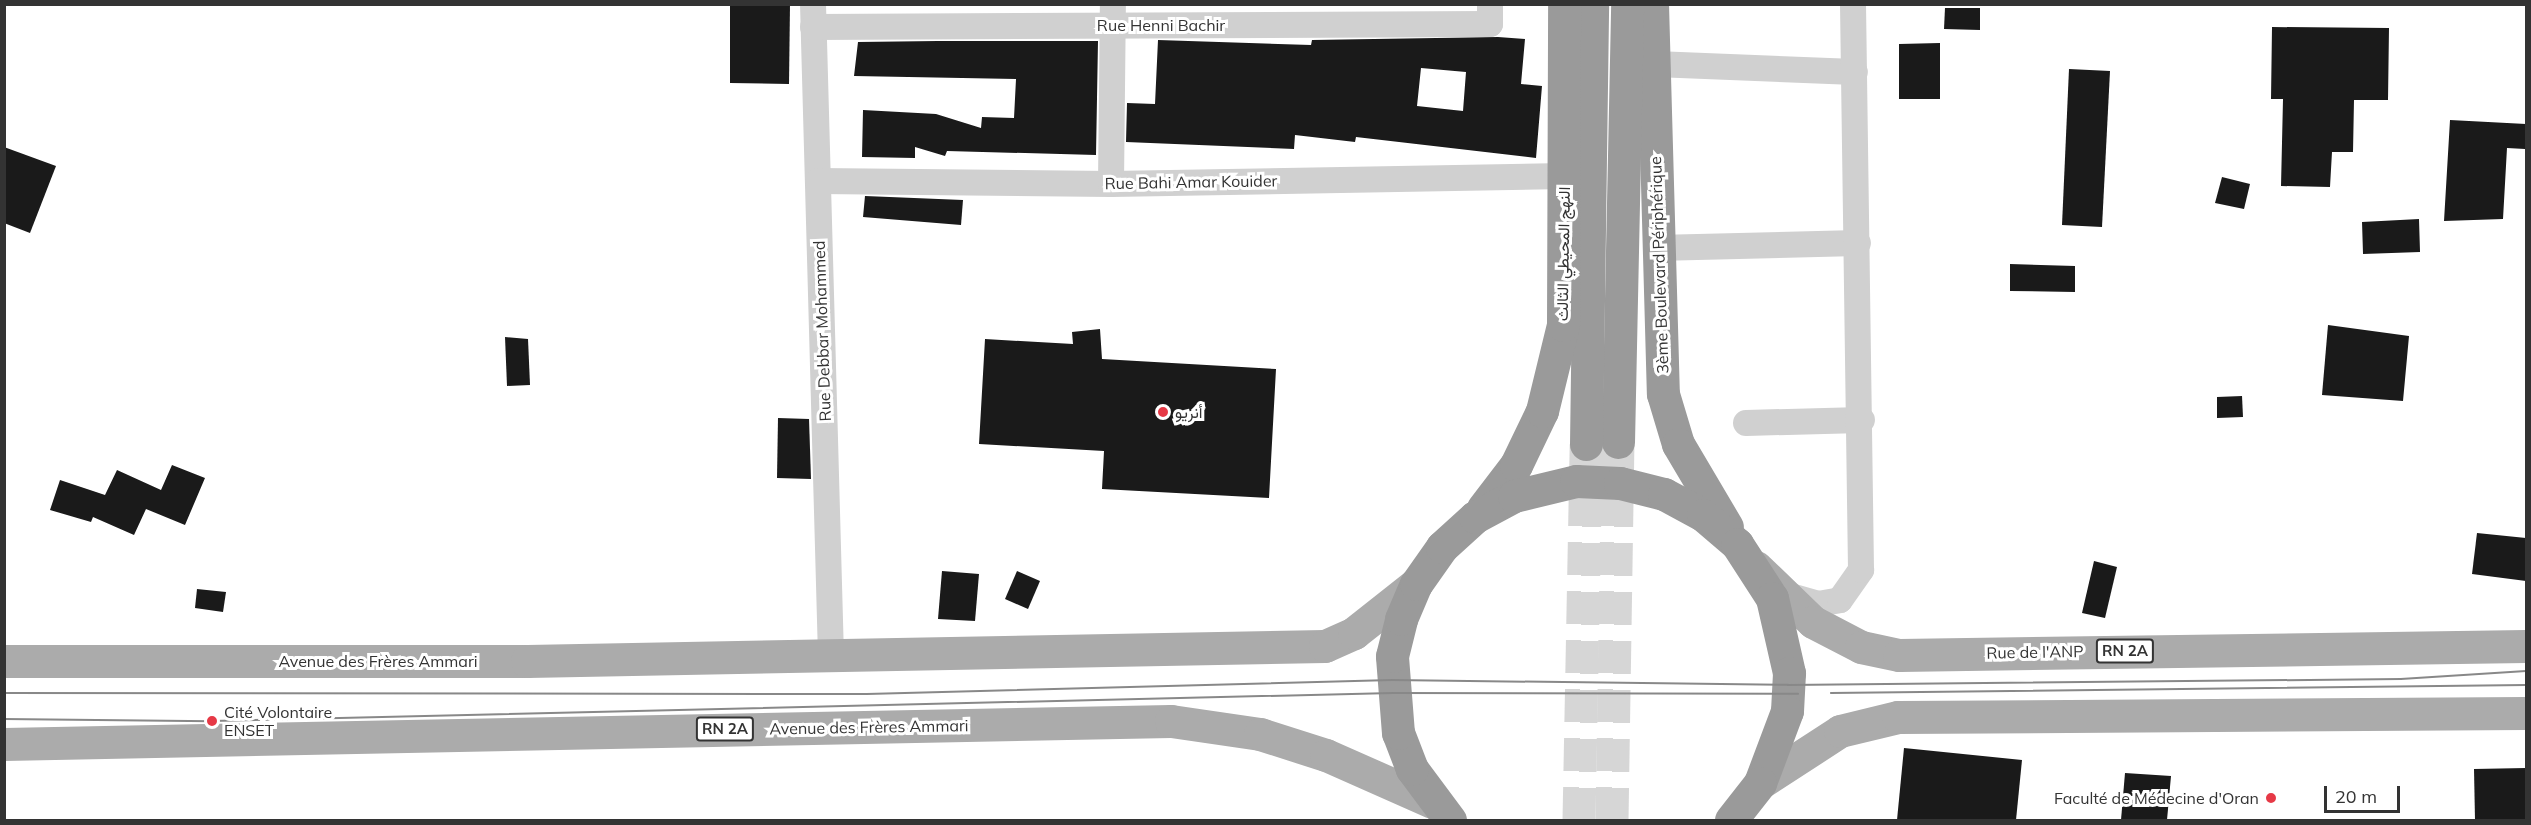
<!DOCTYPE html>
<meta charset="utf-8">
<style>
body{margin:0}
#map{position:relative;width:2531px;height:825px;overflow:hidden;background:#fff;font-family:Mulish,Vazirmatn,sans-serif}
div>[style]{position:absolute}
.building>*{inset:0;background:#1a1a1a}
.highway-tunnel>*{height:33px;margin-top:-16.5px;transform-origin:0;background:repeating-linear-gradient(90deg,#d6d6d6 0 33px,transparent 0 49px)}
.street>*{height:26px;margin:-13px;padding:0 13px;transform-origin:13px;border-radius:13px;background:#d0d0d0}
.primary>*{height:33px;margin:-16.5px;padding:0 16.5px;transform-origin:16.5px;border-radius:16.5px;background:#ababab}
.highway>*{height:33px;margin:-16.5px;padding:0 16.5px;transform-origin:16.5px;border-radius:16.5px;background:#9a9a9a}
.tram>*{height:1.5px;margin:-0.75px;padding:0 0.75px;transform-origin:0.75px;border-radius:0.75px;background:#888}
.dots>*{width:16px;height:16px;translate:-50% -50%;box-sizing:border-box;border:3px solid #fff;border-radius:50%}
span{translate:-50% -50%;white-space:nowrap;text-align:center;line-height:1.15;-webkit-text-stroke:6px #fff;paint-order:stroke}
.shield-label span{padding:2px 4px;background:#fff;border:2px solid;border-radius:4px;-webkit-text-stroke-width:0}
.shield-label{font-size:15px;color:#333;font-weight:700}
.street-label{font-size:16px;color:#333}
.poi-label{font-size:16px;color:#333}
.left{translate:0 -50%;text-align:left}
.right{translate:-100% -50%;text-align:right}
.frame{position:absolute;inset:0;border:6px solid #333;pointer-events:none}
.scale{position:absolute;left:2324px;top:786px;width:76px;height:27px;box-sizing:border-box;border:3px solid #333;border-top:0;padding-left:8px;font-size:18px;line-height:21px;white-space:nowrap;color:#333;-webkit-text-stroke:4px #fff;paint-order:stroke}
</style>
<div id="map">
<div class="building">
<i style="clip-path:polygon(730px 4px,790px 4px,789px 84px,730px 83px)"></i>
<i style="clip-path:polygon(1945px 8px,1980px 8px,1980px 30px,1944px 29px)"></i>
<i style="clip-path:polygon(2272px 27px,2389px 28px,2388px 100px,2354px 100px,2353px 152px,2332px 152px,2330px 187px,2281px 186px,2283px 99px,2271px 99px)"></i>
<i style="clip-path:polygon(evenodd,1498px 37px,1525px 39px,1521px 84px,1542px 86px,1536px 158px,1356px 137px,1355px 142px,1295px 135px,1294px 149px,1126px 142px,1127px 103px,1155px 104px,1158px 40px,1311px 45px,1312px 40px,1498px 37px,1421px 68px,1466px 72px,1463px 111px,1417px 106px,1421px 68px)"></i>
<i style="clip-path:polygon(938px 41px,1098px 41px,1096px 155px,947px 151px,945px 156px,915px 147px,915px 158px,862px 157px,863px 110px,936px 114px,981px 128px,982px 117px,1014px 118px,1016px 79px,854px 76px,858px 42px)"></i>
<i style="clip-path:polygon(1940px 43px,1940px 99px,1899px 99px,1899px 44px)"></i>
<i style="clip-path:polygon(2069px 69px,2110px 71px,2102px 227px,2062px 225px)"></i>
<i style="clip-path:polygon(2450px 120px,2526px 124px,2525px 149px,2507px 148px,2503px 219px,2444px 221px)"></i>
<i style="clip-path:polygon(4px 147px,56px 166px,30px 233px,4px 223px)"></i>
<i style="clip-path:polygon(2222px 177px,2250px 184px,2244px 209px,2215px 203px)"></i>
<i style="clip-path:polygon(865px 196px,963px 200px,961px 225px,863px 217px)"></i>
<i style="clip-path:polygon(2419px 219px,2420px 252px,2363px 254px,2362px 222px)"></i>
<i style="clip-path:polygon(2010px 264px,2075px 266px,2075px 292px,2010px 291px)"></i>
<i style="clip-path:polygon(2328px 325px,2409px 336px,2403px 401px,2322px 395px)"></i>
<i style="clip-path:polygon(1100px 329px,1102px 359px,1276px 369px,1269px 498px,1102px 489px,1104px 451px,979px 444px,985px 339px,1073px 344px,1072px 332px)"></i>
<i style="clip-path:polygon(505px 337px,528px 339px,530px 385px,507px 386px)"></i>
<i style="clip-path:polygon(2242px 396px,2243px 417px,2217px 418px,2217px 397px)"></i>
<i style="clip-path:polygon(778px 418px,809px 419px,811px 479px,777px 478px)"></i>
<i style="clip-path:polygon(172px 465px,205px 478px,185px 525px,146px 509px,134px 535px,93px 517px,91px 522px,50px 510px,60px 480px,105px 495px,117px 470px,161px 490px)"></i>
<i style="clip-path:polygon(2477px 533px,2526px 538px,2526px 581px,2472px 574px)"></i>
<i style="clip-path:polygon(2094px 561px,2117px 567px,2105px 618px,2082px 613px)"></i>
<i style="clip-path:polygon(942px 571px,979px 574px,975px 621px,938px 619px)"></i>
<i style="clip-path:polygon(1017px 571px,1040px 581px,1028px 609px,1005px 599px)"></i>
<i style="clip-path:polygon(197px 589px,226px 592px,223px 612px,195px 608px)"></i>
<i style="clip-path:polygon(1904px 748px,2022px 760px,2016px 820px,1897px 820px)"></i>
<i style="clip-path:polygon(2526px 768px,2526px 820px,2475px 820px,2474px 769px)"></i>
<i style="clip-path:polygon(2125px 773px,2171px 776px,2167px 820px,2121px 820px)"></i>
</div>
<div class="highway-tunnel">
<i style="left:1579px;top:820px;width:376px;rotate:-88.9deg"></i>
<i style="left:1612px;top:820px;width:378px;rotate:-89.1deg"></i>
</div>
<div class="street">
<i style="left:813px;top:4px;width:653px;rotate:88.42deg"></i>
<i style="left:813px;top:27px;width:677px;rotate:-0.25deg"></i>
<i style="left:1490px;top:24px;width:20px;rotate:-90deg"></i>
<i style="left:1655px;top:64px;width:200px;rotate:2.3deg"></i>
<i style="left:818px;top:181px;width:293px;rotate:0.6deg"></i>
<i style="left:1111px;top:184px;width:453px;rotate:-1deg"></i>
<i style="left:1111px;top:184px;width:180px;rotate:-89.4deg"></i>
<i style="left:1656px;top:248px;width:202px;rotate:-1.4deg"></i>
<i style="left:1746px;top:423px;width:116px;rotate:-1.5deg"></i>
<i style="left:1787px;top:595px;width:32px;rotate:16deg"></i>
<i style="left:1818px;top:604px;width:22px;rotate:-10deg"></i>
<i style="left:1840px;top:600px;width:37px;rotate:-55deg"></i>
<i style="left:1861px;top:570px;width:566px;rotate:-90.81deg"></i>
</div>
<div class="primary">
<i style="left:1756px;top:567px;width:79px;rotate:44deg"></i>
<i style="left:1813px;top:622px;width:54px;rotate:27.5deg"></i>
<i style="left:1861px;top:647px;width:39px;rotate:12deg"></i>
<i style="left:1899px;top:655px;width:627px;rotate:-0.82deg"></i>
<i style="left:4px;top:661px;width:523px"></i>
<i style="left:527px;top:661px;width:798px;rotate:-1.08deg"></i>
<i style="left:1325px;top:646px;width:32px;rotate:-24deg"></i>
<i style="left:1354px;top:633px;width:79px;rotate:-38.3deg"></i>
<i style="left:4px;top:744px;width:1167px;rotate:-1.13deg"></i>
<i style="left:1171px;top:721px;width:90px;rotate:8.3deg"></i>
<i style="left:1260px;top:734px;width:69px;rotate:17.7deg"></i>
<i style="left:1326px;top:755px;width:116px;rotate:23.9deg"></i>
<i style="left:1760px;top:783px;width:95px;rotate:-33deg"></i>
<i style="left:1840px;top:731px;width:60px;rotate:-13.6deg"></i>
<i style="left:1898px;top:717px;width:628px;rotate:-0.36deg"></i>
</div>
<div class="highway">
<i style="left:1652px;top:4px;width:390px;rotate:88.4deg"></i>
<i style="left:1663px;top:394px;width:52px;rotate:73.3deg"></i>
<i style="left:1678px;top:444px;width:96px;rotate:59.4deg"></i>
<i style="left:1618px;top:442px;width:438px;rotate:-88.8deg"></i>
<i style="left:1586px;top:444px;width:440px;rotate:-89.2deg"></i>
<i style="left:1483px;top:508px;width:54px;rotate:-52.5deg"></i>
<i style="left:1516px;top:465px;width:60px;rotate:-64.3deg"></i>
<i style="left:1542px;top:411px;width:89px;rotate:-76.3deg"></i>
<i style="left:1563px;top:325px;width:321px;rotate:-89.8deg"></i>
<i style="left:1450px;top:820px;width:64px;rotate:-126.7deg"></i>
<i style="left:1412px;top:769px;width:39px;rotate:-111deg"></i>
<i style="left:1398px;top:733px;width:77px;rotate:-94.5deg"></i>
<i style="left:1392px;top:656px;width:38px;rotate:-76deg"></i>
<i style="left:1401px;top:619px;width:38px;rotate:-67deg"></i>
<i style="left:1416px;top:584px;width:45px;rotate:-54.9deg"></i>
<i style="left:1442px;top:547px;width:45px;rotate:-42.3deg"></i>
<i style="left:1475px;top:517px;width:44px;rotate:-28.3deg"></i>
<i style="left:1514px;top:496px;width:64px;rotate:-13.6deg"></i>
<i style="left:1576px;top:481px;width:44px;rotate:2.6deg"></i>
<i style="left:1620px;top:483px;width:45px;rotate:14deg"></i>
<i style="left:1664px;top:494px;width:44px;rotate:28.3deg"></i>
<i style="left:1703px;top:515px;width:45px;rotate:40.5deg"></i>
<i style="left:1737px;top:544px;width:64px;rotate:57.1deg"></i>
<i style="left:1772px;top:598px;width:77px;rotate:77.2deg"></i>
<i style="left:1789px;top:673px;width:38px;rotate:93deg"></i>
<i style="left:1787px;top:711px;width:77px;rotate:110.6deg"></i>
<i style="left:1760px;top:783px;width:47px;rotate:128.1deg"></i>
</div>
<div class="tram">
<i style="left:4px;top:693px;width:863px;rotate:0.07deg"></i>
<i style="left:867px;top:694px;width:525px;rotate:-1.53deg"></i>
<i style="left:1392px;top:680px;width:396px;rotate:0.7deg"></i>
<i style="left:1788px;top:685px;width:613px;rotate:-0.56deg"></i>
<i style="left:2401px;top:679px;width:125px;rotate:-3.7deg"></i>
<i style="left:1831px;top:693px;width:695px;rotate:-0.66deg"></i>
<i style="left:4px;top:719px;width:208px;rotate:0.6deg"></i>
<i style="left:212px;top:721px;width:1181px;rotate:-1.36deg"></i>
<i style="left:1393px;top:693px;width:405px;rotate:0.1deg"></i>
</div>
<div class="dots">
<i style="left:1163px;top:412px;background:#e63946"></i>
<i style="left:212px;top:721px;background:#e63946"></i>
<i style="left:2271px;top:798px;background:#e63946"></i>
</div>
<div class="shield-label">
<span style="left:2125px;top:651px">RN 2A</span>
<span style="left:725px;top:729px">RN 2A</span>
</div>
<div class="street-label">
<span style="left:1161px;top:25px">Rue Henni Bachir</span>
<span style="left:1191px;top:182px;rotate:-1deg">Rue Bahi Amar Kouider</span>
<span style="left:1563px;top:254px;rotate:-89deg">النهج المحيطي الثالث</span>
<span style="left:1659px;top:265px;rotate:-92deg">3ème Boulevard Périphérique</span>
<span style="left:822px;top:331px;rotate:-92deg">Rue Debbar Mohammed</span>
<span style="left:2035px;top:652px;rotate:-1deg">Rue de l'ANP</span>
<span style="left:378px;top:661px">Avenue des Frères Ammari</span>
<span style="left:869px;top:727px;rotate:-1deg">Avenue des Frères Ammari</span>
</div>
<div class="poi-label">
<span class="left" style="left:1175px;top:412px">أنريو</span>
<span class="left" style="left:224px;top:721px">Cité Volontaire<br>ENSET</span>
<span class="right" style="left:2259px;top:798px">Faculté de Médecine d'Oran</span>
</div>
<div class="frame"></div>
<div class="scale">20 m</div>
</div>
